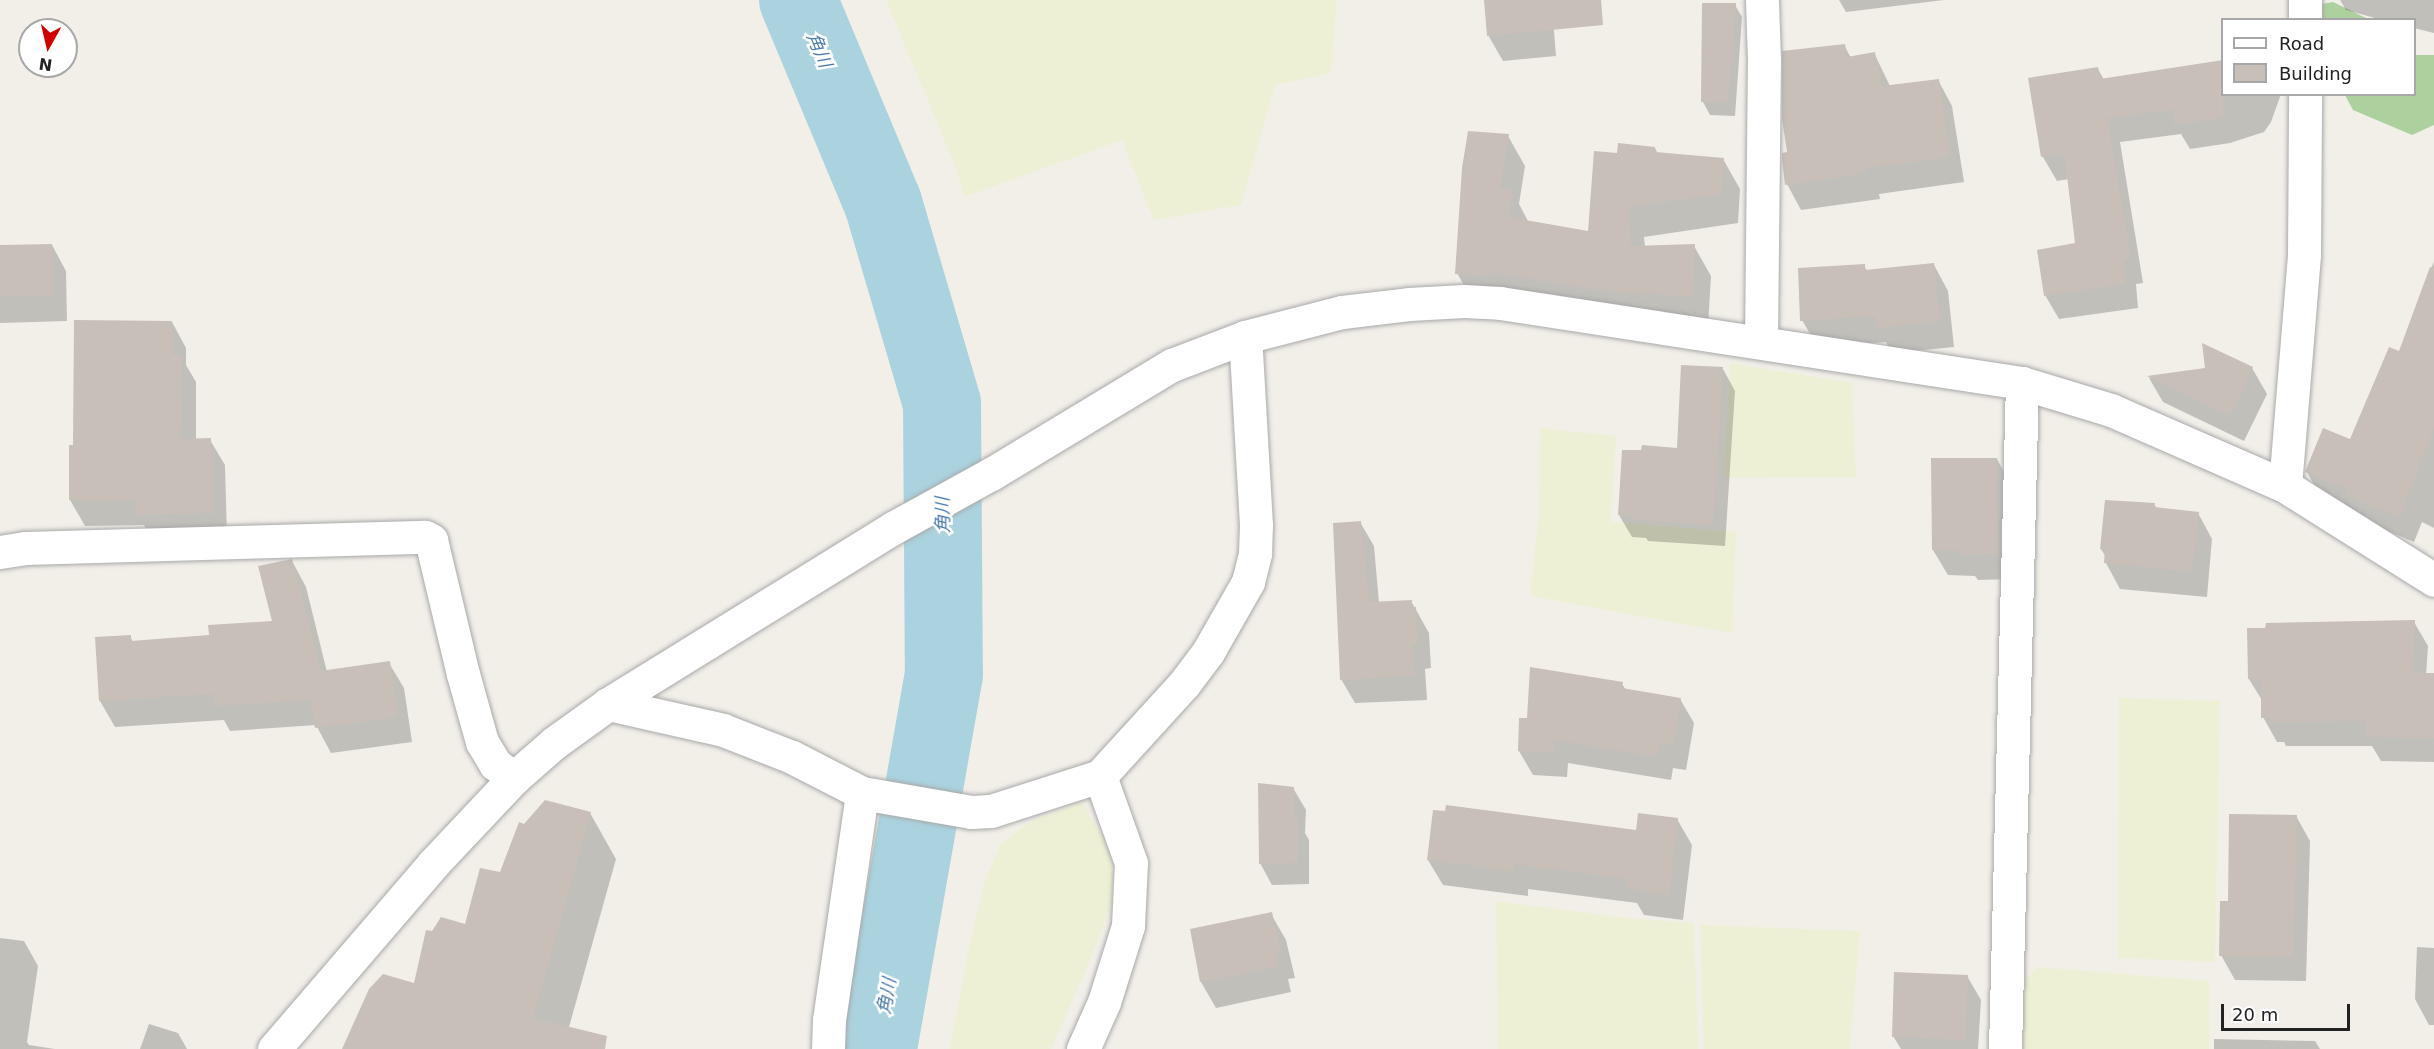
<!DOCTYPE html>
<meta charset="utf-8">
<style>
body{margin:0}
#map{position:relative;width:2434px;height:1049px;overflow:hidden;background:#f2efe9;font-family:"DejaVu Sans","Noto Sans JP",sans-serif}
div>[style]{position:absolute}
.farmland>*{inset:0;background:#eef0d5}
.forest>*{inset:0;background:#add19e}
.shadow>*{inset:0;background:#0003}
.river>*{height:78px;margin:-39px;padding:0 39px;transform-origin:39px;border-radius:39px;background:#aad3df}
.building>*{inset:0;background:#c7bfb8}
.roads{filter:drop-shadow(0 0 2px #a9a9a9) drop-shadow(0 0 2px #a9a9a9)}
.minor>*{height:33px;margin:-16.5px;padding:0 16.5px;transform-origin:16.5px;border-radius:16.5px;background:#fff}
span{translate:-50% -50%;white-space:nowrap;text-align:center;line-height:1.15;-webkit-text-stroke:5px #fff;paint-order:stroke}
.water-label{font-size:18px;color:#4a7aab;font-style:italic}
.legend{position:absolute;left:2221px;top:18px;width:195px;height:78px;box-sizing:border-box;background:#fff;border:2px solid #a7a7a7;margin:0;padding:8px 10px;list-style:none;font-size:18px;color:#222}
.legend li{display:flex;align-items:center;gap:12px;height:30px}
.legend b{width:30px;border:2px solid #a7a7a7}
.north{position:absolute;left:18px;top:18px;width:60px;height:60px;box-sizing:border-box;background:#fff;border:2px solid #a7a7a7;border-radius:50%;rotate:188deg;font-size:16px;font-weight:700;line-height:24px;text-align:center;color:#222}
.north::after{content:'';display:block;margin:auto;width:21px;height:27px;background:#d40000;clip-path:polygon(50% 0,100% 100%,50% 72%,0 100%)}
.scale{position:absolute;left:2221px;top:1004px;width:129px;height:27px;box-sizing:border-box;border:3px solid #222;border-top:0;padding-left:8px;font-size:18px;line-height:21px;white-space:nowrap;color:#222;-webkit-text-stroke:4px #fff;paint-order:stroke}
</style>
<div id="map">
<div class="farmland">
<i style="clip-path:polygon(886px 0,1337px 0,1331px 73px,1275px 85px,1241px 205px,1154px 220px,1122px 140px,964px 197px,956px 168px)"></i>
<i style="clip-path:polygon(1730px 363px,1852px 383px,1856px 477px,1724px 478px)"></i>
<i style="clip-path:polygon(1540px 428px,1616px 436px,1611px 522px,1736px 532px,1732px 633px,1530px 596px,1539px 512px)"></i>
<i style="clip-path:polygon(2119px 698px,2220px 701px,2215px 962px,2118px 958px)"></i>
<i style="clip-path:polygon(1082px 803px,1111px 850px,1113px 900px,1090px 961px,1051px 1049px,950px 1049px,967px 956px,984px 884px,1000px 845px,1031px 821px)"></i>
<i style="clip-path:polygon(1496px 901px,1627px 918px,1694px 923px,1698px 1049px,1498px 1049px)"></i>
<i style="clip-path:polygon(1700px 925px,1860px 931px,1850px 1049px,1704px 1049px)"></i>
<i style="clip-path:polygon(2037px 967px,2209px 981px,2209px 1049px,2020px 1049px,2022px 983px)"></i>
</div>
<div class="forest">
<i style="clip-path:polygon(2333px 2px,2368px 19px,2318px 19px,2316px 5px)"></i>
<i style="clip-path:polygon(2415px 55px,2434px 55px,2434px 125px,2412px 135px,2353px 110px,2345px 95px,2414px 94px)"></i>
</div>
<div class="shadow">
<i style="clip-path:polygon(1485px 0,1548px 0,1552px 6px,1556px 56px,1503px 61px,1488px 35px)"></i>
<i style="clip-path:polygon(1839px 0,1944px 0,1846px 12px)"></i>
<i style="clip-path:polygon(2340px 0,2434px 0,2434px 33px,2414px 28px,2414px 20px,2382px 20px,2346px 10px)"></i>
<i style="clip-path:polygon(1735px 5px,1742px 17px,1735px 116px,1710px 115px,1703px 102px)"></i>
<i style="clip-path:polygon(1844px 45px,1851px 58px,1874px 53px,1890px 86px,1938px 80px,1952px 106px,1964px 182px,1879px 194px,1880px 199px,1801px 210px,1787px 184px,1789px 153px)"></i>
<i style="clip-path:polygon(2098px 69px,2104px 80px,2222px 94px,2281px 94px,2271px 122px,2264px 132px,2230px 143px,2190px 149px,2181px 134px,2120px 142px,2143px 283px,2136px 284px,2138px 308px,2059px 319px,2045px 295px,2077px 245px,2069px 179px,2057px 181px,2043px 157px)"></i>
<i style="clip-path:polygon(1508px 136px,1525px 166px,1519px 204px,1528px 221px,1589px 233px,1619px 154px,1655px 148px,1658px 154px,1723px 159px,1740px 189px,1738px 223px,1644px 237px,1645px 247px,1694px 246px,1711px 276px,1708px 326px,1474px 303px,1457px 273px)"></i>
<i style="clip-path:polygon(52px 245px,66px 271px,67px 321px,0 323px,0 246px)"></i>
<i style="clip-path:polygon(2434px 261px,2434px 528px,2422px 522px,2414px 542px,2361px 520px,2355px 510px,2321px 497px,2307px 472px,2351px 441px,2400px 353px)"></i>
<i style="clip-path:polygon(1864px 265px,1867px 271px,1934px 265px,1948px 291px,1954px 347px,1892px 353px,1886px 342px,1817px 346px,1802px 320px)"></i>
<i style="clip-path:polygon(172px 322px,186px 348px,186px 365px,196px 382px,196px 440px,210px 440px,225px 465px,227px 538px,152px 540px,144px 525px,85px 526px,70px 500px,74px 447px)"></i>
<i style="clip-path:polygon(2252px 368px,2267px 394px,2244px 441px,2163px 402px,2149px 378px,2207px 369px)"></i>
<i style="clip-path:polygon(1723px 369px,1735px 391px,1725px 546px,1648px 541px,1646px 538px,1632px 537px,1619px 515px,1679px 449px)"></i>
<i style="clip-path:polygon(1997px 459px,2011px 485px,2012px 579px,1978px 580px,1975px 576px,1948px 575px,1933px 550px)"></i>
<i style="clip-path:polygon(2154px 504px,2157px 509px,2198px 513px,2212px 539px,2207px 597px,2120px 589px,2106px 563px,2106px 557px,2101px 549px)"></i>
<i style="clip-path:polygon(1360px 522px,1374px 546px,1379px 603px,1411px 601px,1429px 633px,1431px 668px,1425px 669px,1427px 700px,1355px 703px,1341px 679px)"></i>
<i style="clip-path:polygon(292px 561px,306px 587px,327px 672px,389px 663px,404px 688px,412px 742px,331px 753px,316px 725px,230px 731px,224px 720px,115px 727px,100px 701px,97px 638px,130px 636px,133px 642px,210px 636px,273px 622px)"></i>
<i style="clip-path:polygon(2414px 622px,2428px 646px,2426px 675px,2434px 675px,2434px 762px,2381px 761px,2372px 746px,2286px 746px,2284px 742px,2277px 742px,2263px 717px,2263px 702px,2249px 679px)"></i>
<i style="clip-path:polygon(1622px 684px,1626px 690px,1680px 699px,1694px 723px,1686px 770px,1673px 768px,1671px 780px,1568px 763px,1567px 777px,1533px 775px,1519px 751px,1520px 719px,1528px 719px)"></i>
<i style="clip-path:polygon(1293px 788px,1306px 810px,1305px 833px,1309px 840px,1309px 884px,1272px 885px,1260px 863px)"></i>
<i style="clip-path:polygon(590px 813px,616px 859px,564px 1045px,566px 1049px,344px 1049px,415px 985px,432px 933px,466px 926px,501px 873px,525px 825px)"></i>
<i style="clip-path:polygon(2296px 816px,2310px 841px,2306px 981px,2235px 980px,2221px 955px,2230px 902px)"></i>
<i style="clip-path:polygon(1677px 819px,1692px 845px,1683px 920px,1644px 915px,1637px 903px,1528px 889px,1528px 896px,1443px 885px,1428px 860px,1637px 831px)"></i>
<i style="clip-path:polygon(1271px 914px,1286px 940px,1295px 978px,1288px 979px,1291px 992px,1216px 1008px,1201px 982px,1192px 931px)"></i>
<i style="clip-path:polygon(0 938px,24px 941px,38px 966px,27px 1042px,29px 1045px,55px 1049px,0 1049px)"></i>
<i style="clip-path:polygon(2417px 947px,2434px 948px,2434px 1025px,2429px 1025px,2415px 999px)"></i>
<i style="clip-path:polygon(1967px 976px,1981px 1000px,1978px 1049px,1901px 1049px,1893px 1036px)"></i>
<i style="clip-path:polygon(149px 1024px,178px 1033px,187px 1049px,140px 1049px)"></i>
<i style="clip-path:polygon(2214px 1039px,2315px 1041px,2320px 1049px,2214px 1049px)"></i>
</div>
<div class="river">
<i style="left:798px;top:0;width:220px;rotate:67.3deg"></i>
<i style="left:883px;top:203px;width:209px;rotate:73.6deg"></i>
<i style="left:942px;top:404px;width:270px;rotate:89.6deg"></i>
<i style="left:944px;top:674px;width:381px;rotate:100deg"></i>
</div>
<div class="building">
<i style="clip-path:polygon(1484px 0,1601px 0,1603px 25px,1487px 36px)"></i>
<i style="clip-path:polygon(1702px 3px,1736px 3px,1728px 103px,1701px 102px)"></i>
<i style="clip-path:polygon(1845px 44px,1847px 57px,1875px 52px,1882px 86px,1939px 79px,1950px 157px,1866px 168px,1866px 173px,1785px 185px,1782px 160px,1782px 153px,1787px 152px,1782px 119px,1782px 51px)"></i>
<i style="clip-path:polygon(2223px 60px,2223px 118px,2174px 125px,2173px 110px,2107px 118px,2131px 259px,2123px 260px,2125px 284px,2044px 296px,2037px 250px,2075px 243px,2065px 159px,2063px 159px,2062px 154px,2041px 157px,2028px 78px,2098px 67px,2100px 79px)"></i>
<i style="clip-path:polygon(1468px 131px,1509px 134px,1500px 188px,1512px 190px,1509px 217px,1588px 231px,1594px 151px,1617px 153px,1618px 143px,1655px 147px,1655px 152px,1724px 158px,1721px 194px,1628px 207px,1631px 246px,1695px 244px,1692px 297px,1599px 290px,1491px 272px,1490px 276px,1455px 274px,1462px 168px)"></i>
<i style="clip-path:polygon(52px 244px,53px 296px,0 297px,0 245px)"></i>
<i style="clip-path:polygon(1934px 263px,1940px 322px,1876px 328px,1875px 316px,1800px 321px,1798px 268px,1865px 264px,1865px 270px)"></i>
<i style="clip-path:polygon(2430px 267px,2434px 268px,2434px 428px,2399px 518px,2345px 495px,2348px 489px,2305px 472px,2323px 428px,2350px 439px,2389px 347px,2399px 351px)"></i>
<i style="clip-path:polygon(74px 320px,172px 321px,172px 355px,182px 355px,181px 439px,211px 438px,213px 513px,136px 515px,135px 500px,69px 500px,69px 445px,73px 445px)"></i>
<i style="clip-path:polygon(2202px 343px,2253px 367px,2230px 416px,2147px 376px,2205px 368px)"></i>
<i style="clip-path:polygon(1681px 365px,1723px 367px,1713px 525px,1634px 520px,1634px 516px,1618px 515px,1622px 450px,1641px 450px,1642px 445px,1677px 448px)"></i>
<i style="clip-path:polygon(1931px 458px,1997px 458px,1998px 554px,1961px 555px,1961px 551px,1932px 550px)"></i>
<i style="clip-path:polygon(2105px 500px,2155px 503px,2154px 507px,2199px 512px,2192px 572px,2104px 563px,2105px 549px,2100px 549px)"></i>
<i style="clip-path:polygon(1361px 521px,1369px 602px,1412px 600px,1412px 607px,1416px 607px,1418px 644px,1412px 645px,1414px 676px,1340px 680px,1333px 523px)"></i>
<i style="clip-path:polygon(292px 559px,320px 671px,390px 661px,398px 717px,315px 728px,310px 700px,214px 706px,213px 694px,99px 701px,95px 637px,131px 635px,131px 641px,209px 635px,208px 625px,272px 621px,258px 566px)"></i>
<i style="clip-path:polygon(2415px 620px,2412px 673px,2434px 673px,2434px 738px,2366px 737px,2366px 721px,2270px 722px,2271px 717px,2261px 718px,2261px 679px,2248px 679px,2247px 628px,2265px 628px,2266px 623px)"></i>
<i style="clip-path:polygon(1530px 667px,1623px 682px,1622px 688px,1681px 698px,1673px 746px,1660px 744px,1657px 757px,1555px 740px,1554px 753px,1518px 751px,1519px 718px,1527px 718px)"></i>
<i style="clip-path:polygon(1258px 783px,1294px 787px,1294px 817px,1298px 817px,1298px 863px,1259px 864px)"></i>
<i style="clip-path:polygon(545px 800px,591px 812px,533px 1018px,607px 1036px,605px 1049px,342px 1049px,369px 989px,383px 974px,414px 983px,426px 930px,432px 931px,441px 917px,465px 924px,480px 868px,500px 872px,519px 822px,524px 824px)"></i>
<i style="clip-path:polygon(1446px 805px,1636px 830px,1638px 813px,1678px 818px,1669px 895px,1628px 889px,1629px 879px,1514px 864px,1514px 871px,1427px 860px,1433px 810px,1445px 811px)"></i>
<i style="clip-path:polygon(2229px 814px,2297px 815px,2293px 957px,2219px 956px,2220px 901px,2228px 901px)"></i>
<i style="clip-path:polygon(1272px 912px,1281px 952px,1275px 954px,1278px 967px,1200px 982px,1190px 929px)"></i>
<i style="clip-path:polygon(1894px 972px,1968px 975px,1965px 1040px,1892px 1037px)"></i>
</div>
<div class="roads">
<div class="minor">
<i style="left:2305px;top:20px;width:20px;rotate:-90deg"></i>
<i style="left:1761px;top:342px;width:281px;rotate:-89.4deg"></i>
<i style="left:1764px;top:61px;width:61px;rotate:-91.9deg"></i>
<i style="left:2285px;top:486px;width:233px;rotate:-85.3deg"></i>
<i style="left:2304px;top:254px;width:160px;rotate:-89.6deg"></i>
<i style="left:0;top:552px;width:25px;rotate:-9deg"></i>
<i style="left:25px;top:548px;width:400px;rotate:-1.6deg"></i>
<i style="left:425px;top:537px;width:7px;rotate:27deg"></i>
<i style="left:431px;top:540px;width:138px;rotate:76.6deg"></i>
<i style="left:463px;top:674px;width:71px;rotate:74.4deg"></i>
<i style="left:482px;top:742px;width:26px;rotate:59deg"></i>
<i style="left:495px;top:764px;width:24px;rotate:36deg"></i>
<i style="left:608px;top:704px;width:118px;rotate:12.7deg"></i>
<i style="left:723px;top:730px;width:74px;rotate:21.4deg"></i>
<i style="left:792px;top:757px;width:79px;rotate:27.2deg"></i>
<i style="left:862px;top:793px;width:111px;rotate:9.9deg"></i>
<i style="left:971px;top:812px;width:20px;rotate:-3deg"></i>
<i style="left:991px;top:811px;width:114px;rotate:-17.8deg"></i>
<i style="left:1100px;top:776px;width:125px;rotate:-47.6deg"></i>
<i style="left:1184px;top:684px;width:40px;rotate:-53deg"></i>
<i style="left:1208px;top:652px;width:81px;rotate:-60.3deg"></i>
<i style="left:1248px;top:582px;width:30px;rotate:-76deg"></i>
<i style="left:1255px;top:553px;width:28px;rotate:-88deg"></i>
<i style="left:1256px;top:525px;width:188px;rotate:-93.3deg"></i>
<i style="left:274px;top:1049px;width:243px;rotate:-49.3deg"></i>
<i style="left:432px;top:865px;width:120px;rotate:-46.7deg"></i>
<i style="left:514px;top:778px;width:53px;rotate:-41.2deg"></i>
<i style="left:554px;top:743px;width:67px;rotate:-35.8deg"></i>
<i style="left:608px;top:704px;width:335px;rotate:-31.7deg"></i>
<i style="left:893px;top:528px;width:112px;rotate:-28.9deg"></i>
<i style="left:991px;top:474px;width:211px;rotate:-31.1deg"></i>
<i style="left:1172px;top:365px;width:78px;rotate:-21deg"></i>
<i style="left:1245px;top:337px;width:100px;rotate:-14.5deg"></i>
<i style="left:1342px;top:312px;width:67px;rotate:-6.8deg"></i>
<i style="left:1409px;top:304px;width:55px;rotate:-3.1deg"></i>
<i style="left:1464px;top:301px;width:36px;rotate:3deg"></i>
<i style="left:1500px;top:303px;width:528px;rotate:8.71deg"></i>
<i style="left:2022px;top:383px;width:93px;rotate:16.9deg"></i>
<i style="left:2111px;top:410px;width:190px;rotate:23.6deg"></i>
<i style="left:2285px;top:486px;width:176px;rotate:32.2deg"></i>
<i style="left:828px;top:1049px;width:29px;rotate:-88deg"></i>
<i style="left:829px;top:1020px;width:229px;rotate:-81.7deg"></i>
<i style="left:1083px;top:1049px;width:51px;rotate:-65.9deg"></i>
<i style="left:1104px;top:1002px;width:80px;rotate:-72.5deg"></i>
<i style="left:1128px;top:926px;width:63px;rotate:-87.3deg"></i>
<i style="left:1131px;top:863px;width:92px;rotate:-109.6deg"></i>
<i style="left:2005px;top:1049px;width:666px;rotate:-88.54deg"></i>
</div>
</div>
<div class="water-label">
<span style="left:819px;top:50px;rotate:67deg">角川</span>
<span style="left:943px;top:515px;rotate:-91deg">角川</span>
<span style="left:887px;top:996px;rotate:-80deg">角川</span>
</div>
<ul class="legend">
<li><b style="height:8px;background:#fff"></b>Road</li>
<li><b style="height:16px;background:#c7bfb8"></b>Building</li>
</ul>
<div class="north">N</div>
<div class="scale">20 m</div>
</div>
